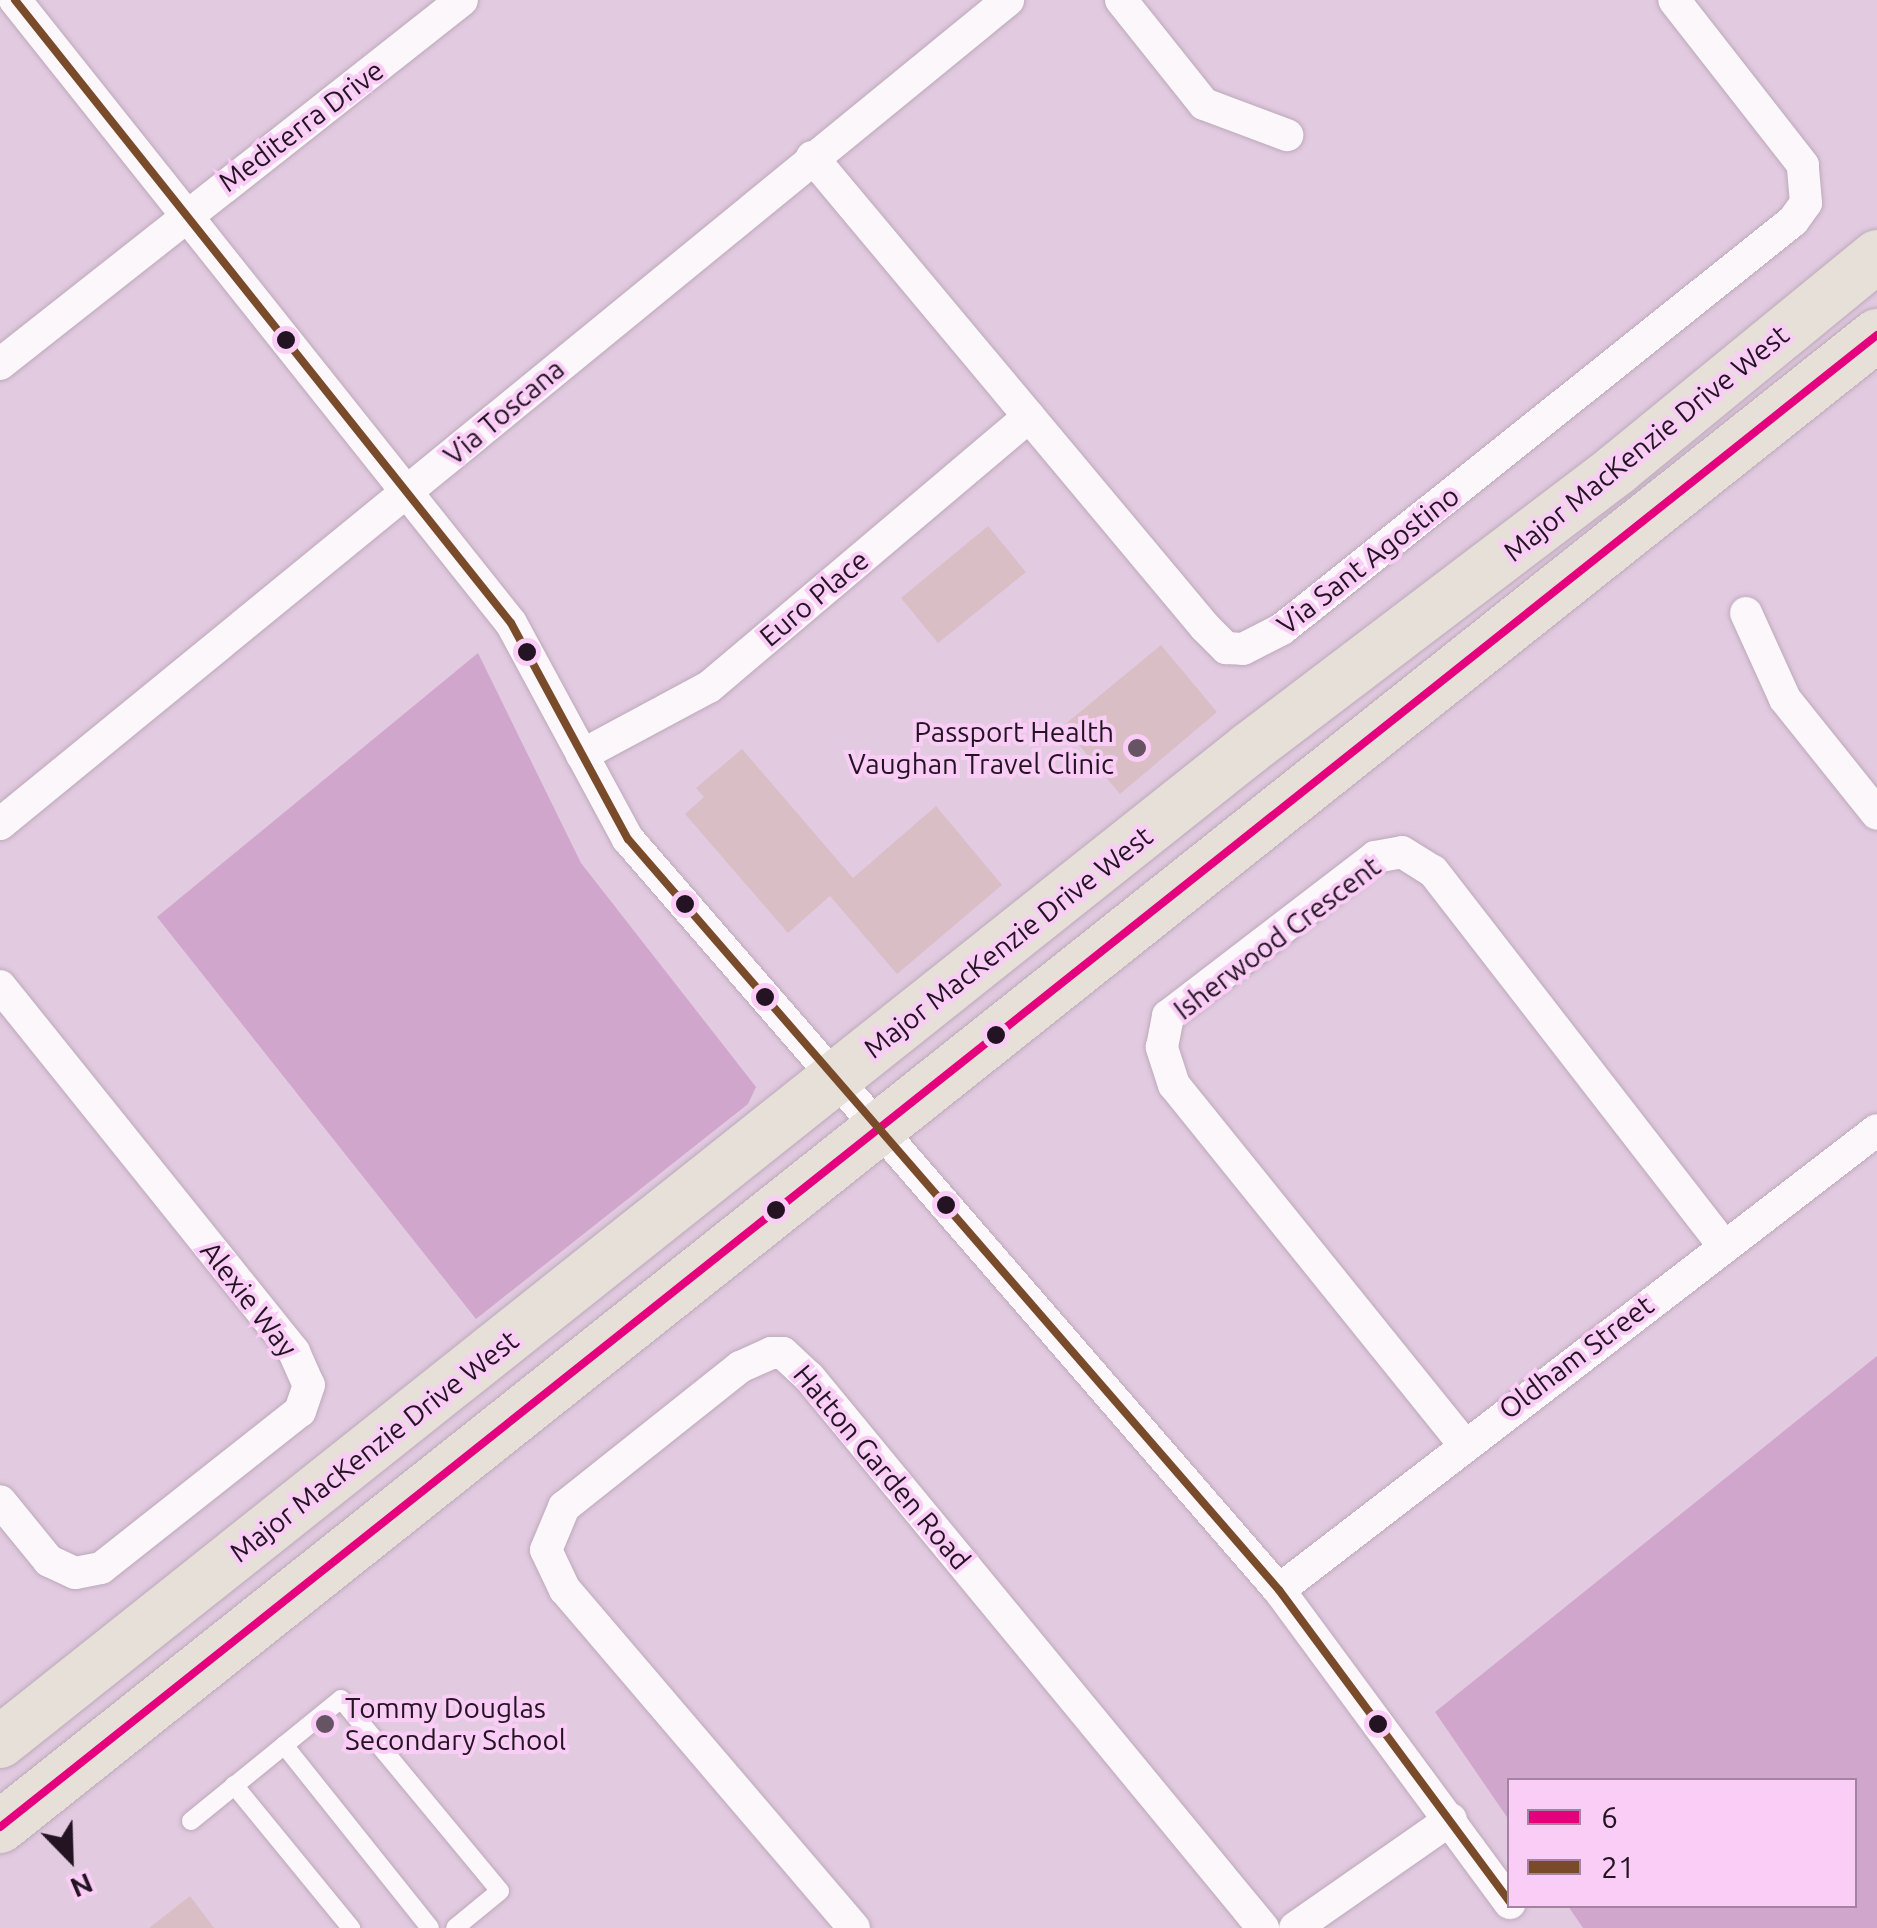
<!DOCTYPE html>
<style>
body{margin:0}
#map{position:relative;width:1877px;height:1928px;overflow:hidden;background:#e2cae0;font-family:Ubuntu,sans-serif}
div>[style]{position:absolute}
.green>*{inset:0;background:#d0a6cd}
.building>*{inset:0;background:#dabec5}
.roads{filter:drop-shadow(0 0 2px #bca9ba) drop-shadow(0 0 2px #bca9ba)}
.service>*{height:18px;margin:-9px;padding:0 9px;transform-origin:9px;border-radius:9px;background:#fbf7fa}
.minor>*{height:32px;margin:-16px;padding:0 16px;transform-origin:16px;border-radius:16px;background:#fbf7fa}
.primary>*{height:52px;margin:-26px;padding:0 26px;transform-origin:26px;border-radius:26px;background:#e6e0d9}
.bus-1>*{height:8px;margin:-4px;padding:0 4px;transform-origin:4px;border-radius:4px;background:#e5007d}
.bus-2>*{height:8px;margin:-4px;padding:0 4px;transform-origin:4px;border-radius:4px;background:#7a4b2a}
.dots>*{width:28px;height:28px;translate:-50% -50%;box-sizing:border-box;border:5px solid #f9cdf5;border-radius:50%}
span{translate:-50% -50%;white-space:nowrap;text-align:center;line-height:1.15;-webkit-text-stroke:8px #f9cdf5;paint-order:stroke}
.street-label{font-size:28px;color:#241423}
.poi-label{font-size:28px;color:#241423}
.right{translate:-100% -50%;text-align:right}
.left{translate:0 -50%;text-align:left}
.legend{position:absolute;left:1507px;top:1778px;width:350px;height:130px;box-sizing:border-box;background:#f9cdf5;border:2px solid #a483a1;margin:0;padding:12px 18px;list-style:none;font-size:30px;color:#241423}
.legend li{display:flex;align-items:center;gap:20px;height:50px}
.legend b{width:50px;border:2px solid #a483a1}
.north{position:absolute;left:20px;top:1808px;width:100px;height:100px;-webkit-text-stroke:8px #f9cdf5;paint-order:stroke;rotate:157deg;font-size:28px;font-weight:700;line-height:40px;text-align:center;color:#241423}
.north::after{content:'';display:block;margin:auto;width:35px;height:45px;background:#241423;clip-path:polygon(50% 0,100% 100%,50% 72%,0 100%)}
</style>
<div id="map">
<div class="green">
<i style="clip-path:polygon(478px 653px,581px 863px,756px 1087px,748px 1104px,476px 1319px,157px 917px)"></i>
<i style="clip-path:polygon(1877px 1356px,1877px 1928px,1583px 1928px,1568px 1906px,1854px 1906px,1854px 1780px,1510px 1780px,1509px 1820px,1435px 1712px)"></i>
</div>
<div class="building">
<i style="clip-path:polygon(988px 526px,1026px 572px,938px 643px,901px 598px)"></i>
<i style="clip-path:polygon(1161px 645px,1217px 712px,1120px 794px,1063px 726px)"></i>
<i style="clip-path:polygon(742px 749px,853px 878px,936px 806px,1002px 885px,897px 974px,830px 896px,788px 933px,685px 814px,704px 797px,696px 788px)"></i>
<i style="clip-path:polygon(190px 1896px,214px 1928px,149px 1928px)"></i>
</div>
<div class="roads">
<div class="service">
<i style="left:284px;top:1745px;width:234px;rotate:51.4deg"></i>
<i style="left:234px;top:1785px;width:185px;rotate:50.7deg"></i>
<i style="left:191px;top:1821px;width:193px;rotate:-39.1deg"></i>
<i style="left:341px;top:1699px;width:249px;rotate:50.4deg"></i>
<i style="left:500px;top:1891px;width:58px;rotate:140.6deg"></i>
</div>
<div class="minor">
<i style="left:15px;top:0;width:796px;rotate:51.48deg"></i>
<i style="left:511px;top:623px;width:246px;rotate:61.6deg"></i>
<i style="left:628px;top:839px;width:994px;rotate:49.08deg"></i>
<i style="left:1279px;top:1590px;width:389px;rotate:53.6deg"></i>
<i style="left:1121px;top:0;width:133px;rotate:51.4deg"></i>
<i style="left:1204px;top:104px;width:89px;rotate:20.5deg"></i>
<i style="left:812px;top:157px;width:613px;rotate:50.1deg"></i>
<i style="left:1205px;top:627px;width:30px;rotate:45deg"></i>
<i style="left:1226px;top:648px;width:17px;rotate:3deg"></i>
<i style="left:1243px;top:649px;width:44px;rotate:-27.1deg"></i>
<i style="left:1282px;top:629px;width:654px;rotate:-38.61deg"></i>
<i style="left:1793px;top:221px;width:22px;rotate:-54deg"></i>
<i style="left:1806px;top:203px;width:38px;rotate:-95deg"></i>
<i style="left:1803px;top:165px;width:209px;rotate:-128deg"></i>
<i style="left:0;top:364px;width:588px;rotate:-38.23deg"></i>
<i style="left:1746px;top:613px;width:94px;rotate:65.6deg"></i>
<i style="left:1785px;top:699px;width:147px;rotate:51.3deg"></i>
<i style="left:582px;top:755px;width:144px;rotate:-28.2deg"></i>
<i style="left:709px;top:687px;width:419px;rotate:-40.2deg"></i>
<i style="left:0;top:824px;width:1302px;rotate:-39.26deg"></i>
<i style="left:0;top:986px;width:469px;rotate:51.2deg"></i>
<i style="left:294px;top:1352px;width:36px;rotate:66deg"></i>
<i style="left:309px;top:1385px;width:28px;rotate:109deg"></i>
<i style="left:300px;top:1411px;width:253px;rotate:141.7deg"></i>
<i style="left:101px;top:1568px;width:26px;rotate:169deg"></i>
<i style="left:75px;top:1573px;width:29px;rotate:-155deg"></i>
<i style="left:49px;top:1561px;width:77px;rotate:-129.2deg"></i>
<i style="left:1463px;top:1443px;width:460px;rotate:-128.9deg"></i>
<i style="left:1174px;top:1085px;width:40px;rotate:-108deg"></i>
<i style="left:1162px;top:1047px;width:32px;rotate:-79deg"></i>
<i style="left:1168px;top:1016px;width:261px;rotate:-37.5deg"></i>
<i style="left:1375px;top:857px;width:27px;rotate:-10deg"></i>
<i style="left:1402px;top:852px;width:36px;rotate:32deg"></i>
<i style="left:1433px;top:871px;width:475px;rotate:52.2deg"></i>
<i style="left:1279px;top:1590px;width:754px;rotate:-37.57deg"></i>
<i style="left:854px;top:1928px;width:445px;rotate:-130.5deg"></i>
<i style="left:565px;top:1590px;width:44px;rotate:-115.4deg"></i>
<i style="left:546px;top:1550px;width:47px;rotate:-67.3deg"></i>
<i style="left:564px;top:1507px;width:225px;rotate:-38.5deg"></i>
<i style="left:740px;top:1367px;width:34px;rotate:-24deg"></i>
<i style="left:771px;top:1353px;width:12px"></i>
<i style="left:783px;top:1353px;width:35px;rotate:43deg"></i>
<i style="left:809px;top:1377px;width:714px;rotate:50.51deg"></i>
<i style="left:1295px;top:1928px;width:190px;rotate:-34.9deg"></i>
</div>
<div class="primary">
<i style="left:0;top:1742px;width:1597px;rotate:-38.49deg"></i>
<i style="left:1250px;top:748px;width:460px;rotate:-37.2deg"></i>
<i style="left:1616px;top:470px;width:338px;rotate:-39.3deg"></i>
<i style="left:0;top:1827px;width:2398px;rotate:-38.48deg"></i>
</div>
</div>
<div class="bus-1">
<i style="left:0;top:1827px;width:2398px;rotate:-38.48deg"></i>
</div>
<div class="bus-2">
<i style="left:15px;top:0;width:796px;rotate:51.48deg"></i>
<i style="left:511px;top:623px;width:246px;rotate:61.6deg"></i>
<i style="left:628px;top:839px;width:994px;rotate:49.08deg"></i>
<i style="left:1279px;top:1590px;width:388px;rotate:53.5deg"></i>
</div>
<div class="dots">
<i style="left:286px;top:340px;background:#241423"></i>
<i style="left:527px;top:652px;background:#241423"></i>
<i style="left:1137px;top:748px;background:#665465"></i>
<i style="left:685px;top:904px;background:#241423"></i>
<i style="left:765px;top:997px;background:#241423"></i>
<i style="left:996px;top:1035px;background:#241423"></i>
<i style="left:946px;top:1205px;background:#241423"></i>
<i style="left:776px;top:1210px;background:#241423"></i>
<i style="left:325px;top:1724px;background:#665465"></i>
<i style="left:1378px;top:1724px;background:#241423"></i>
</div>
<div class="street-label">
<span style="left:301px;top:126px;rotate:-37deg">Mediterra Drive</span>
<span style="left:504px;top:412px;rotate:-40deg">Via Toscana</span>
<span style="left:1646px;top:443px;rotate:-39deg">Major MacKenzie Drive West</span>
<span style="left:1368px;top:560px;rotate:-38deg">Via Sant Agostino</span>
<span style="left:814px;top:598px;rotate:-40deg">Euro Place</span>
<span style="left:1277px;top:938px;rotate:-37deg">Isherwood Crescent</span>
<span style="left:1008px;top:942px;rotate:-38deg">Major MacKenzie Drive West</span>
<span style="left:249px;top:1299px;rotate:52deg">Alexie Way</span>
<span style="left:1576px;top:1357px;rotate:-37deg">Oldham Street</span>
<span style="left:374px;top:1446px;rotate:-38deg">Major MacKenzie Drive West</span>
<span style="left:882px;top:1467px;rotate:50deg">Hatton Garden Road</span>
</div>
<div class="poi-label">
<span class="right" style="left:1114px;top:748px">Passport Health<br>Vaughan Travel Clinic</span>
<span class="left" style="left:345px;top:1724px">Tommy Douglas<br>Secondary School</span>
</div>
<ul class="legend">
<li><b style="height:12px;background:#e5007d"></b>6</li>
<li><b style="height:12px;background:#7a4b2a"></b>21</li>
</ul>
<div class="north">N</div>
</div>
